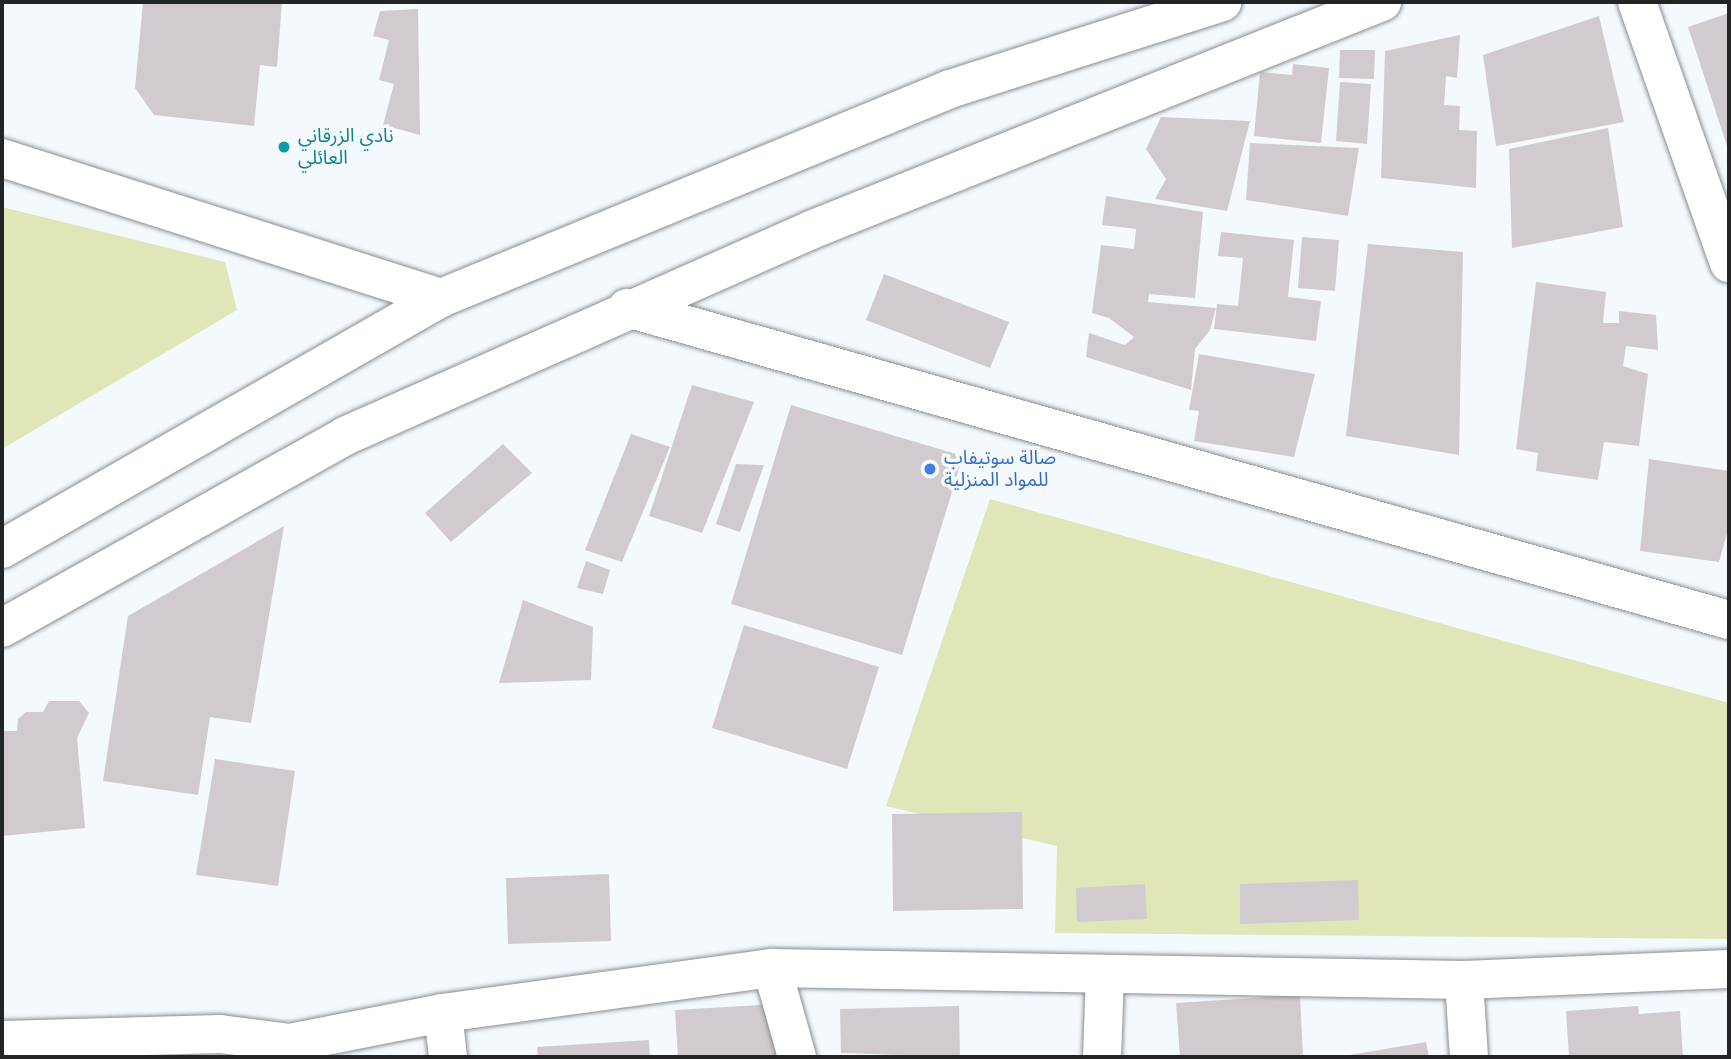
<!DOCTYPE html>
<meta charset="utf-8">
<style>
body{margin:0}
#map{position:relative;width:1731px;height:1059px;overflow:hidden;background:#f4f9fe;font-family:"Noto Serif","Noto Sans Arabic",serif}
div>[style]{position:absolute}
.green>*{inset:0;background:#e0e6b8}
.building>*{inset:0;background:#d1cbcf}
.roads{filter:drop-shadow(0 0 2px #888d91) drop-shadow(0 0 2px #888d91)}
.street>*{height:38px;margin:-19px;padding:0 19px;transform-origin:19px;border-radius:19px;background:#fff}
.secondary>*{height:38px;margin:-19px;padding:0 19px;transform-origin:19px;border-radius:19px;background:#fff}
.primary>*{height:38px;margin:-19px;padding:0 19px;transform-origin:19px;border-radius:19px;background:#fff}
.dots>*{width:19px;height:19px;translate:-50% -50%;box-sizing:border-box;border:4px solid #f4f9fe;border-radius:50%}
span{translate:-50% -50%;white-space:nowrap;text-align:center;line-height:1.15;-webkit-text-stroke:7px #f4f9fe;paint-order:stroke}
.culture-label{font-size:19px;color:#0d838f}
.left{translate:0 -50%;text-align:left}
.shop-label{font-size:19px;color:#366cbe}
.frame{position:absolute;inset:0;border:4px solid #222426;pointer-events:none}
</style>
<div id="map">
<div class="green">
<i style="clip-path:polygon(2px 207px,225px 262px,237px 310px,2px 449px)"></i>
<i style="clip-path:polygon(990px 499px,1729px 703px,1729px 939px,1055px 933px,1057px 846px,886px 806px)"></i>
</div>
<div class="building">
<i style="clip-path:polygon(143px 2px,282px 2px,277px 67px,260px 65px,254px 126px,154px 115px,135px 88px)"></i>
<i style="clip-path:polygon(418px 9px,420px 135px,383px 125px,394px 84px,379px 80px,389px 40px,373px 36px,380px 11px)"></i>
<i style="clip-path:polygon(1729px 13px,1729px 152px,1688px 27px)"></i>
<i style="clip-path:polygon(1599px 16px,1624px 122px,1496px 146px,1483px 55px)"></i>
<i style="clip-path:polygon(1460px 35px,1457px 78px,1446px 76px,1444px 105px,1460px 106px,1459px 130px,1477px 131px,1476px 188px,1381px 178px,1385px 51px)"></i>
<i style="clip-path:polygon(1340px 50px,1375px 50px,1374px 79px,1339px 78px)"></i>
<i style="clip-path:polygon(1293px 64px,1329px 68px,1321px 143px,1254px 136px,1260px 72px,1292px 75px)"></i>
<i style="clip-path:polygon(1340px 82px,1371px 84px,1367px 144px,1336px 141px)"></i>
<i style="clip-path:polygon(1161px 117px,1250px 121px,1227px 211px,1155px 199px,1166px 179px,1146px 149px)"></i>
<i style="clip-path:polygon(1608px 128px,1623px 227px,1512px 248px,1509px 149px)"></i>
<i style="clip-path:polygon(1250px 143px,1359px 148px,1348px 216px,1246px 200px)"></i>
<i style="clip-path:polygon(1106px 196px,1203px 212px,1195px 298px,1149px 294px,1148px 302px,1216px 308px,1210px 330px,1195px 349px,1191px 390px,1086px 357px,1089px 333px,1125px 345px,1134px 337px,1109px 318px,1092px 313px,1101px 245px,1134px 249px,1136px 229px,1102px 225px)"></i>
<i style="clip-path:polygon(1221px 232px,1294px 240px,1288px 297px,1321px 301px,1316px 341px,1214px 329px,1217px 304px,1238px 306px,1243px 258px,1218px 256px)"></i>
<i style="clip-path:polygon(1302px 237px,1339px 240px,1335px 291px,1298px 288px)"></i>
<i style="clip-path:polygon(1368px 244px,1463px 252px,1459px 455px,1346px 436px)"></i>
<i style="clip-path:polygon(884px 274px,1009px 322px,990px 368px,866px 320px)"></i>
<i style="clip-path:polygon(1536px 282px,1606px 292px,1603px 323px,1619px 323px,1619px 311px,1656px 315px,1658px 350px,1626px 346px,1623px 366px,1648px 374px,1639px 446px,1604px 442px,1598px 480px,1536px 471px,1538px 453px,1516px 449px)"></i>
<i style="clip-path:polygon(1199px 354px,1315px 374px,1294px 457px,1194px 441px,1199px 411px,1189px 410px)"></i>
<i style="clip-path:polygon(692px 385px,754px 402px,702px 533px,649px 516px)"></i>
<i style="clip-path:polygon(791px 405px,963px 456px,902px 655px,731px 604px)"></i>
<i style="clip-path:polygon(631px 434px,670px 447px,622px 562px,585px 550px)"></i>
<i style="clip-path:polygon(503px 444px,532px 473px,451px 542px,425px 513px)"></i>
<i style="clip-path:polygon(1649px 459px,1729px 471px,1729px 526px,1719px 562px,1640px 551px)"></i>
<i style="clip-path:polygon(736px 464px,764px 465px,740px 532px,716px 524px)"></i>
<i style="clip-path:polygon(284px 526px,251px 723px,210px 717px,198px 795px,103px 781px,128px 616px)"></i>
<i style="clip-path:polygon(586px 561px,610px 570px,603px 594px,577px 588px)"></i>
<i style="clip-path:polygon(523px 600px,593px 627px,591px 680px,499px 683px)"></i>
<i style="clip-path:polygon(744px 625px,879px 667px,847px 769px,712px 728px)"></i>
<i style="clip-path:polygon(49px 701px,79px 701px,89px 713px,77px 738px,85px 828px,2px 836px,2px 731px,17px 731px,18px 719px,26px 712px,43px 712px)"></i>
<i style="clip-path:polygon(215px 759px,295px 771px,278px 886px,196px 875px)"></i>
<i style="clip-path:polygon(1022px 812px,1023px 909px,893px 911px,892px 814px)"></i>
<i style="clip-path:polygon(609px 874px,611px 941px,508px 944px,506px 878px)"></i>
<i style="clip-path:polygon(1358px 880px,1359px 920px,1240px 924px,1240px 884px)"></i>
<i style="clip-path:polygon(1145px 884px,1147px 919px,1077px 922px,1076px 888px)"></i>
<i style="clip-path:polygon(1300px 995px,1303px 1057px,1180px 1057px,1176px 1003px)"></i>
<i style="clip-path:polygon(775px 1004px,778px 1057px,678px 1057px,675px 1010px)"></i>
<i style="clip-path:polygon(959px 1006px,960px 1057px,841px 1053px,840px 1009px)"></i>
<i style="clip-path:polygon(1638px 1006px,1639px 1014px,1680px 1011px,1683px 1057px,1569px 1057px,1566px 1011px)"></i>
<i style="clip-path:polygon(649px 1040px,650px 1057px,538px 1057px,537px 1047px)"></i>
<i style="clip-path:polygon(1426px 1042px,1429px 1057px,1344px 1057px,1344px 1056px)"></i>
</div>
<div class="roads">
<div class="street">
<i style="left:1637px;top:2px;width:277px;rotate:70.6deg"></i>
<i style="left:627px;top:308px;width:1145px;rotate:15.81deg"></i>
<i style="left:772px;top:968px;width:92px;rotate:74.3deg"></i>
<i style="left:1464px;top:980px;width:77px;rotate:86.3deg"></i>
<i style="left:443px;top:1013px;width:44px;rotate:83.5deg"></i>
<i style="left:1102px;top:1057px;width:82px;rotate:-87.9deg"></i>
</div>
<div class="secondary">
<i style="left:2px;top:158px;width:461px;rotate:17.7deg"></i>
<i style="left:2px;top:1040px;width:218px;rotate:-1.6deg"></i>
<i style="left:220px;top:1034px;width:71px;rotate:7.3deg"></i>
<i style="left:290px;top:1043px;width:156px;rotate:-11.1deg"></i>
<i style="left:443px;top:1013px;width:332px;rotate:-7.8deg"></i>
<i style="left:772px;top:968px;width:692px;rotate:0.99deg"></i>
<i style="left:1464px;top:980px;width:265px;rotate:-2.4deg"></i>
</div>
<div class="primary">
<i style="left:2px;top:549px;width:506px;rotate:-29.76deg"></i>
<i style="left:441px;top:298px;width:550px;rotate:-22.32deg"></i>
<i style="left:950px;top:89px;width:286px;rotate:-17.7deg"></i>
<i style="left:2px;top:628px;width:393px;rotate:-29.2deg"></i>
<i style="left:345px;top:436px;width:510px;rotate:-23.85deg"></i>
<i style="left:811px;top:230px;width:615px;rotate:-21.77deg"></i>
</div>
</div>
<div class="dots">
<i style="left:284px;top:147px;background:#0f9aa8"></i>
<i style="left:930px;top:469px;background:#3f7fe0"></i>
</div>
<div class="culture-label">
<span class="left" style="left:298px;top:147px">نادي الزرقاني<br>العائلي</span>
</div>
<div class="shop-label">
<span class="left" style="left:944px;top:469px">صالة سوتيفاب<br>للمواد المنزلية</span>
</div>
<div class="frame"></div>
</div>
